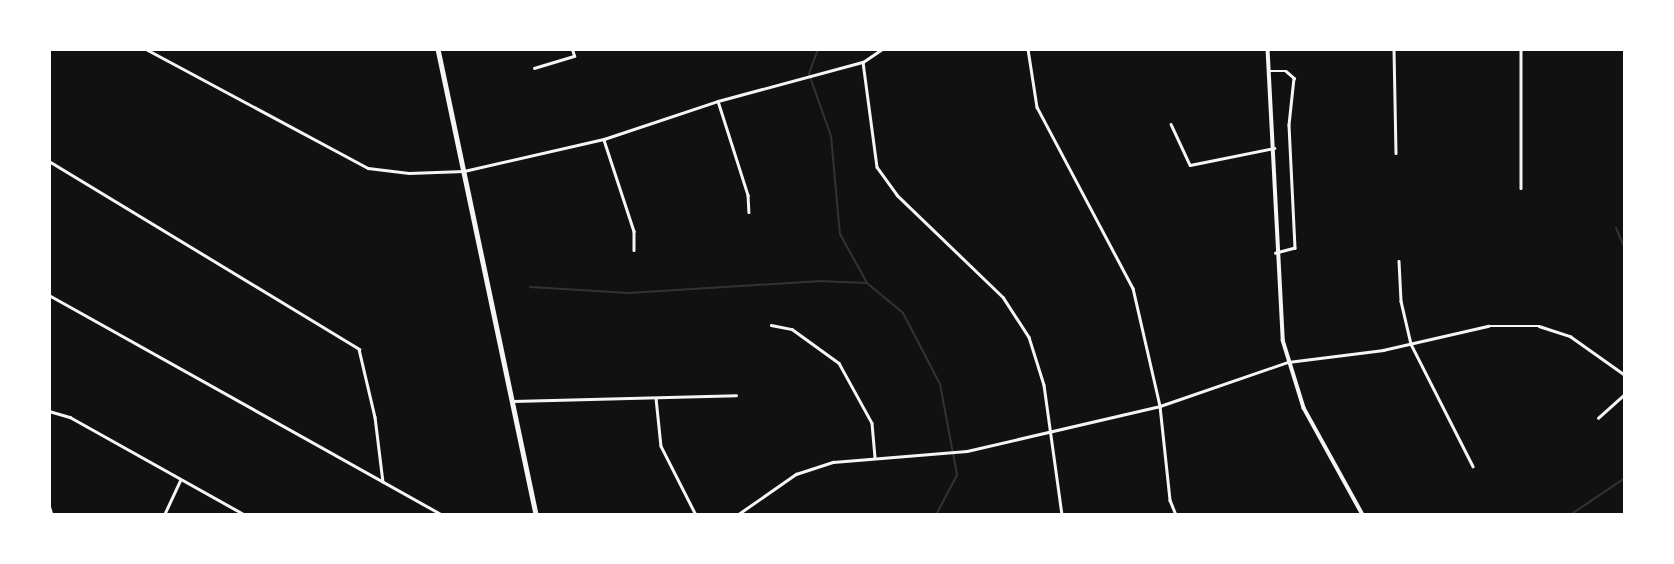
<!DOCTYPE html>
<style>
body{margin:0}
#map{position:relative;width:1674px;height:564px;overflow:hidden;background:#111;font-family:"Source Sans 3",sans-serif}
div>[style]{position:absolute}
.stream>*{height:2px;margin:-1px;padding:0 1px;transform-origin:1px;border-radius:1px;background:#333}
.minor>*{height:2.5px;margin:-1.25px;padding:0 1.25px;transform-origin:1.25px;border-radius:1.25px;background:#f5f5f5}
.tertiary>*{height:3.5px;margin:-1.75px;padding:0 1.75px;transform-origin:1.75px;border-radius:1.75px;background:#f5f5f5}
.primary>*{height:4.5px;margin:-2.25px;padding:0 2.25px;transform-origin:2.25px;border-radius:2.25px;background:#f5f5f5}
span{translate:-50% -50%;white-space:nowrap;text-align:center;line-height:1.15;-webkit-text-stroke:5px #fff;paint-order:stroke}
.frame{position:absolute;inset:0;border:51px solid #fff;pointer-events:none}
</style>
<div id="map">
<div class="stream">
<i style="left:818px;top:49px;width:27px;rotate:110deg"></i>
<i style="left:809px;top:74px;width:66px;rotate:70.5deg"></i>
<i style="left:831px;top:136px;width:98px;rotate:84.8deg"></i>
<i style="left:840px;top:234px;width:56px;rotate:61.1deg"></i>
<i style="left:867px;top:283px;width:47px;rotate:39.8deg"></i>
<i style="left:903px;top:313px;width:80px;rotate:62.5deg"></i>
<i style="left:940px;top:384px;width:93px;rotate:79.4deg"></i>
<i style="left:957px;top:475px;width:45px;rotate:117.7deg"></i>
<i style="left:1616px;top:228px;width:23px;rotate:67deg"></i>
<i style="left:530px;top:287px;width:99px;rotate:3.5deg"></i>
<i style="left:629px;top:293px;width:189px;rotate:-3.6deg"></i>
<i style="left:818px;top:281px;width:49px;rotate:2.3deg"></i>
<i style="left:1570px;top:515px;width:66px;rotate:-33.9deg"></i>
</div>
<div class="minor">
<i style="left:146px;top:49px;width:252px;rotate:28.2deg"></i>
<i style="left:368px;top:168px;width:41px;rotate:7deg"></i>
<i style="left:409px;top:173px;width:55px;rotate:-2.1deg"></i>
<i style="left:464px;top:171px;width:144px;rotate:-12.9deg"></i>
<i style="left:604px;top:139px;width:120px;rotate:-18.4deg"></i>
<i style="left:718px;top:101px;width:150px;rotate:-15.1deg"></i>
<i style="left:863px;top:62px;width:23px;rotate:-34deg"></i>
<i style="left:1028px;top:49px;width:59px;rotate:81.2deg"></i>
<i style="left:1037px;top:107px;width:205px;rotate:62.1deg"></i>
<i style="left:1133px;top:288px;width:121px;rotate:77.1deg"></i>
<i style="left:1160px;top:406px;width:95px;rotate:83.9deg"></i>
<i style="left:1170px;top:500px;width:16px;rotate:68deg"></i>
<i style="left:1394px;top:49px;width:104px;rotate:88.9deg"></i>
<i style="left:1521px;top:49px;width:139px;rotate:90deg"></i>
<i style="left:863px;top:62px;width:106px;rotate:82.4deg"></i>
<i style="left:877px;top:167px;width:34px;rotate:54deg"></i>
<i style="left:897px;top:195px;width:147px;rotate:43.9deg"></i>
<i style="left:1003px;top:297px;width:48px;rotate:57deg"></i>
<i style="left:1029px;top:337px;width:50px;rotate:72.6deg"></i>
<i style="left:1044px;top:385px;width:131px;rotate:82.1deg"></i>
<i style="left:534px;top:68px;width:42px;rotate:-16.7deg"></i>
<i style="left:574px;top:56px;width:7px;rotate:-106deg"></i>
<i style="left:1269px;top:71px;width:17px"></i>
<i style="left:1286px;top:71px;width:11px;rotate:41deg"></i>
<i style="left:1294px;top:78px;width:47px;rotate:96.1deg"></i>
<i style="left:1289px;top:125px;width:123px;rotate:87.2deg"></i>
<i style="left:1295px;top:248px;width:20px;rotate:165deg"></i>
<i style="left:718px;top:101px;width:99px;rotate:72.3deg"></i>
<i style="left:748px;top:195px;width:17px;rotate:87deg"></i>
<i style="left:1171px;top:124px;width:45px;rotate:65.1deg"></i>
<i style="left:1190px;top:165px;width:86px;rotate:-11.4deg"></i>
<i style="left:604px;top:140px;width:96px;rotate:71.8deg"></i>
<i style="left:634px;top:231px;width:19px;rotate:90deg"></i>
<i style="left:49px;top:161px;width:363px;rotate:31.2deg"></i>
<i style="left:359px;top:349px;width:70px;rotate:76.8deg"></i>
<i style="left:375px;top:417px;width:65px;rotate:83deg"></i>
<i style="left:1399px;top:261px;width:40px;rotate:87.1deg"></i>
<i style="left:1401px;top:301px;width:44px;rotate:76.9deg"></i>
<i style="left:1411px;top:344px;width:137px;rotate:63.1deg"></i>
<i style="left:49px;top:295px;width:450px;rotate:29.2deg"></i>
<i style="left:771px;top:325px;width:21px;rotate:11deg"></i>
<i style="left:792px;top:329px;width:58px;rotate:35.9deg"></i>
<i style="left:839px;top:363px;width:68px;rotate:61.2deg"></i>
<i style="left:872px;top:423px;width:34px;rotate:85deg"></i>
<i style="left:656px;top:398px;width:48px;rotate:84.1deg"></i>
<i style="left:661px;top:446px;width:77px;rotate:63.1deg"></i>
<i style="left:513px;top:401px;width:223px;rotate:-1.5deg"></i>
<i style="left:49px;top:411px;width:22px;rotate:16deg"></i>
<i style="left:70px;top:417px;width:201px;rotate:29.2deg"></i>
<i style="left:1598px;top:418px;width:36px;rotate:-42deg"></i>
<i style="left:49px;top:505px;width:10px;rotate:73deg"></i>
<i style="left:164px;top:515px;width:38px;rotate:-65deg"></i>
<i style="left:737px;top:515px;width:72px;rotate:-34.8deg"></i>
<i style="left:796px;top:474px;width:39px;rotate:-18deg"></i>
<i style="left:833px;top:462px;width:134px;rotate:-4.7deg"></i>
<i style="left:967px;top:451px;width:198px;rotate:-13.1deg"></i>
<i style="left:1160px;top:406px;width:135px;rotate:-19deg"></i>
<i style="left:1288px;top:362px;width:96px;rotate:-7.2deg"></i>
<i style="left:1383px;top:350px;width:108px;rotate:-12.9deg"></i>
<i style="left:1488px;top:326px;width:51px"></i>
<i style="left:1539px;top:326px;width:33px;rotate:18deg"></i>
<i style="left:1570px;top:336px;width:67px;rotate:35.3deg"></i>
</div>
<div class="tertiary">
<i style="left:1268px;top:49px;width:291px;rotate:87deg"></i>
<i style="left:1283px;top:340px;width:71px;rotate:72.8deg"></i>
<i style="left:1304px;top:408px;width:122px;rotate:61.1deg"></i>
</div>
<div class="primary">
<i style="left:438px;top:49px;width:476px;rotate:78.1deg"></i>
</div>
<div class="frame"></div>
</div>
